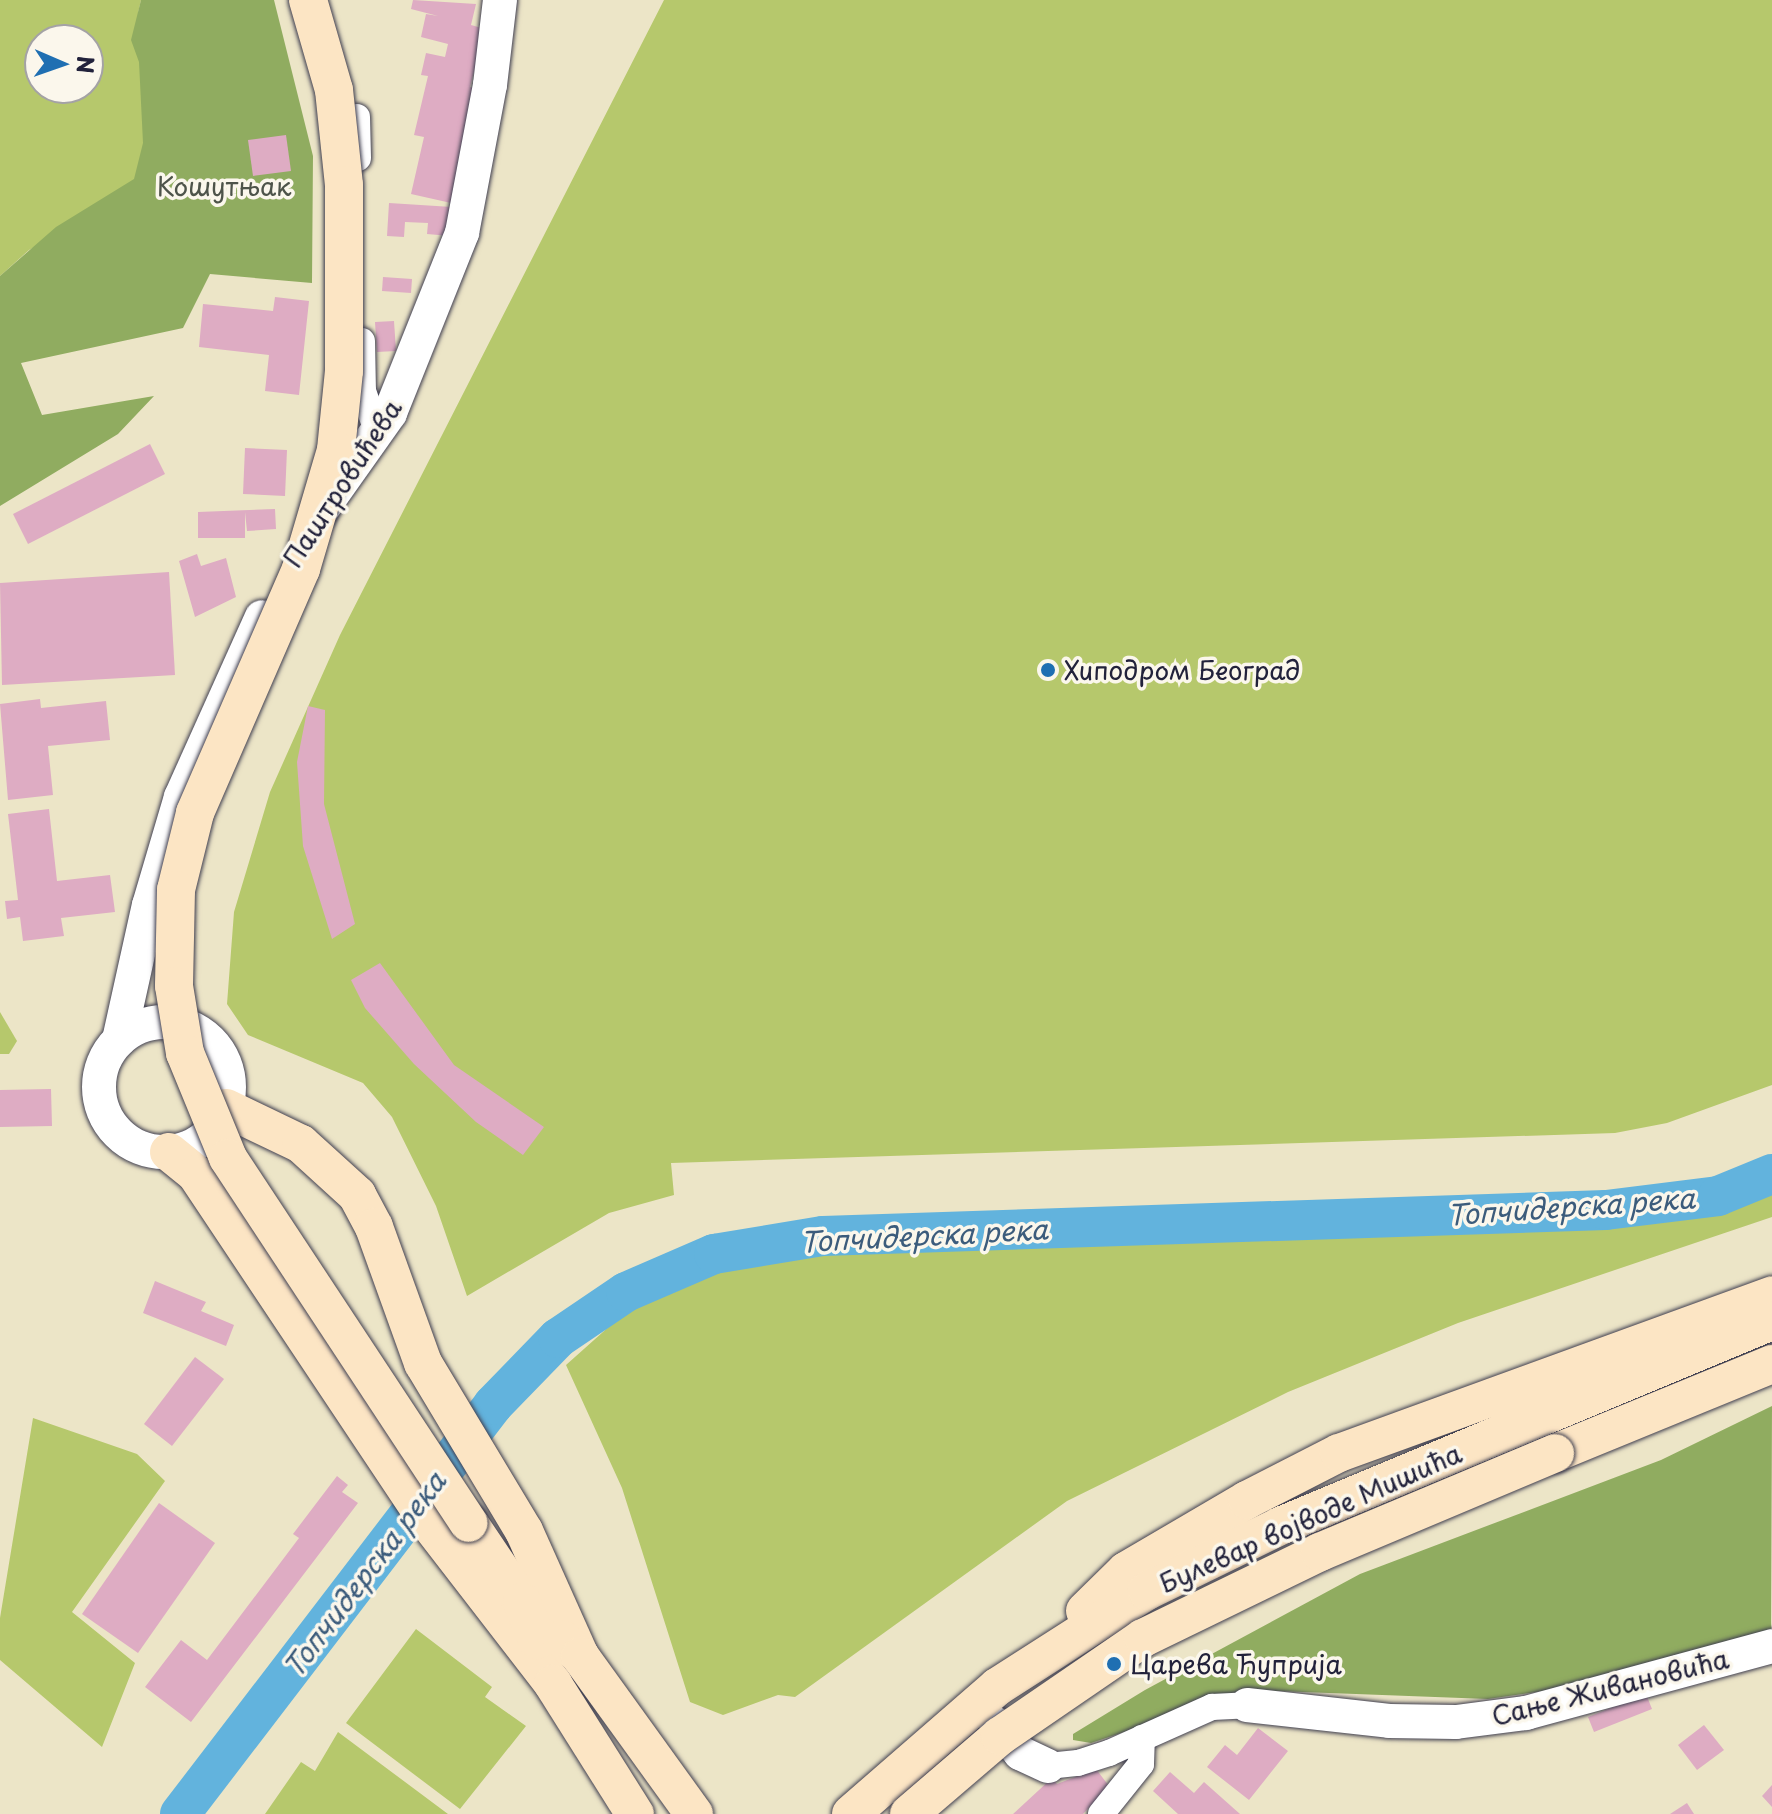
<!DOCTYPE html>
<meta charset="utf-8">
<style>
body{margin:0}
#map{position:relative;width:1772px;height:1814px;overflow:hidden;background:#ece5c7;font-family:"Playpen Sans",sans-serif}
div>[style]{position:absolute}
.green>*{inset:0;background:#b6c86c}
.forest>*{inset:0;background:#90ac60}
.river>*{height:40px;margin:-20px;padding:0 20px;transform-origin:20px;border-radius:20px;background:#62b3dd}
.building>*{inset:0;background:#deacc3}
.roads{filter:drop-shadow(0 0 2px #403f50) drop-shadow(0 0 2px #403f50)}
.minor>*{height:26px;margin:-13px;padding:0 13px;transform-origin:13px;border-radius:13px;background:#fff}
.tertiary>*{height:34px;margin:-17px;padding:0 17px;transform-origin:17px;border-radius:17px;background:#fff}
.tertiary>.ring{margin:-17px;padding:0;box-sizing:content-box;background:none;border:34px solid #fff;border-radius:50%}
.secondary>*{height:38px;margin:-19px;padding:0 19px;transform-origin:19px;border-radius:19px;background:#fce5c4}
.bridges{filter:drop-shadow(0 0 2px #403f50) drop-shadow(0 0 2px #403f50)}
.secondary-bridge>*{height:38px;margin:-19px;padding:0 19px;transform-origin:19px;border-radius:19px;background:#fce5c4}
.dots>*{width:22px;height:22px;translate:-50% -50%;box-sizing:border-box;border:4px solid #fbf7ec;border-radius:50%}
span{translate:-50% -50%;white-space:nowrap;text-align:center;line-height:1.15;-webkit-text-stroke:7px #fbf7ec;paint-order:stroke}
.park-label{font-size:26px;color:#4e544a}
.street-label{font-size:26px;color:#22223b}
.poi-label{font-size:26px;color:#22223b}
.left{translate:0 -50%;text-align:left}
.water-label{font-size:28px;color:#3c5c7c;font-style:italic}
.north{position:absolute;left:24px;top:24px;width:80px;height:80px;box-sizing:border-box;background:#fbf7ec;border:2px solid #a4a2a5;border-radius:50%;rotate:92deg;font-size:22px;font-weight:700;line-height:32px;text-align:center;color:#22223b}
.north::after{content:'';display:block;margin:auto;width:28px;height:36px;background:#1f6fb2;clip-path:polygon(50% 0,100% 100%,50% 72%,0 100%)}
</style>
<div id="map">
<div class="green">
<i style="clip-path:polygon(evenodd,0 0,141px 0,138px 13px,156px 140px,138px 188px,29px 250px,0 276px,0 0,40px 40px,88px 40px,88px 88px,40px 88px,40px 40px)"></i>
<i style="clip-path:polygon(664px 0,1772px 0,1772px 1085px,1667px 1123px,1615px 1133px,671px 1163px,674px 1195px,609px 1213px,467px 1296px,436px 1206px,392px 1117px,363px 1083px,248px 1035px,227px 1004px,234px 912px,270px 792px,340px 635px)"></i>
<i style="clip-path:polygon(0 1012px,17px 1041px,9px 1054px,0 1054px)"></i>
<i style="clip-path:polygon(1772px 1185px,1772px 1217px,1458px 1323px,1288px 1392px,1067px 1501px,795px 1697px,778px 1695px,723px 1715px,690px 1702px,622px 1488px,566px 1365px,668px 1274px,906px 1244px,1260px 1235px,1678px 1216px)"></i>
<i style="clip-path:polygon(33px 1418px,137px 1454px,165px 1481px,72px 1612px,135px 1663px,102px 1747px,0 1660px,0 1618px)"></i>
<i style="clip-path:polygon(416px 1629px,492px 1687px,485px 1697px,526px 1726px,460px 1809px,346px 1723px)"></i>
<i style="clip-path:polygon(338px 1732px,448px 1814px,265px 1814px,301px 1762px,315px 1771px)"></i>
</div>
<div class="forest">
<i style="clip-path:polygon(141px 0,274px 0,313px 156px,312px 283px,210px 274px,183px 328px,21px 363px,42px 415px,154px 396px,118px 434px,0 506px,0 276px,56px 227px,134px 179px,143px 143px,139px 62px,131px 40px)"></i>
<i style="clip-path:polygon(1772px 1406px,1771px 1635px,1558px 1689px,1488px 1699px,1250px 1690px,1091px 1743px,1073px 1740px,1073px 1734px,1145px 1690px,1360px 1574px,1661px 1460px)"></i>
</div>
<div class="river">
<i style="left:180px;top:1814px;width:515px;rotate:-52.57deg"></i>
<i style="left:493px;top:1405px;width:93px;rotate:-45.9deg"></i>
<i style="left:558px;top:1338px;width:82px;rotate:-34.1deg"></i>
<i style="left:626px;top:1292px;width:96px;rotate:-23.4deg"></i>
<i style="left:714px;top:1254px;width:110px;rotate:-9.4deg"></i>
<i style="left:823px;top:1236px;width:783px;rotate:-1.9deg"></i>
<i style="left:1606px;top:1210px;width:113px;rotate:-7.1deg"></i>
<i style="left:1718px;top:1196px;width:58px;rotate:-22.2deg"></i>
</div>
<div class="building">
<i style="clip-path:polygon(413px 0,476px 4px,471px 25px,485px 29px,470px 87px,475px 88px,460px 205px,411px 194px,424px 137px,414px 135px,428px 76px,421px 75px,426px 53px,445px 57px,448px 44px,421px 37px,426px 14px,438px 16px,411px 9px)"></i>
<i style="clip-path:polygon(286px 135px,291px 171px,253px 176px,248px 140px)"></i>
<i style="clip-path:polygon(389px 203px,452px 207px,450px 236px,427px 234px,428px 223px,405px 222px,404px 237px,387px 236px)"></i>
<i style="clip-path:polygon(383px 277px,412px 279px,411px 293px,382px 291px)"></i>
<i style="clip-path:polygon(275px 297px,309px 301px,299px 395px,265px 391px,269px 355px,199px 347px,203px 304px,273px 311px)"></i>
<i style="clip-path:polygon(394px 321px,396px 351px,377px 352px,375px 322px)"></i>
<i style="clip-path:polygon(150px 444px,165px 474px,28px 544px,13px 514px)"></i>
<i style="clip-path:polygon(245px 448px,287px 450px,285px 496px,243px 494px)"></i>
<i style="clip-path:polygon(275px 509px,276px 529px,247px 531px,245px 512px,245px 538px,198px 538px,198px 512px)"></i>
<i style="clip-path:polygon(197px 554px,201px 566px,226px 558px,236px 597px,195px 617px,179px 561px)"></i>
<i style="clip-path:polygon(169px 572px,175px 675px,2px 685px,0 583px)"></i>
<i style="clip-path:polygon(40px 699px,41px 708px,106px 701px,110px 740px,48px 746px,53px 795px,8px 800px,0 704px)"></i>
<i style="clip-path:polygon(308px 706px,325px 710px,324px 804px,355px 924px,332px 939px,303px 846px,297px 762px)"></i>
<i style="clip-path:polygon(49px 809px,57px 881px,110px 875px,115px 912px,61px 918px,64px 936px,23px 941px,20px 917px,7px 919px,5px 901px,18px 900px,8px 814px)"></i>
<i style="clip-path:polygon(380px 963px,454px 1065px,544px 1127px,523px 1155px,476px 1122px,414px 1064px,365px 1008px,351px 980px)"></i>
<i style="clip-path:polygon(51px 1089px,52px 1126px,0 1127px,0 1090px)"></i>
<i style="clip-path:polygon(155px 1281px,206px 1302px,201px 1311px,234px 1325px,226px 1346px,143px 1313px)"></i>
<i style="clip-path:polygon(195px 1357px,224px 1379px,172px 1446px,144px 1424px)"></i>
<i style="clip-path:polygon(337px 1476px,348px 1485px,342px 1492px,358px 1503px,191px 1722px,145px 1687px,181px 1640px,207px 1660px,299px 1538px,293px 1534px)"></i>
<i style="clip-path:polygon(159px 1503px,215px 1543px,138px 1653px,82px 1614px)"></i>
<i style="clip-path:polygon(1646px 1694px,1652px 1709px,1594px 1732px,1588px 1717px)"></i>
<i style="clip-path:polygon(1704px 1725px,1724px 1750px,1697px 1770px,1678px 1745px)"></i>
<i style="clip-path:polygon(1258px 1728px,1288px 1751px,1249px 1800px,1207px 1767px,1225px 1745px,1237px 1755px)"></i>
<i style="clip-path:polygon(1096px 1769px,1109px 1786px,1083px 1814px,1013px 1814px,1052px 1778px,1057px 1784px)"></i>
<i style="clip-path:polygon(1170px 1772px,1194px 1793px,1204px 1782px,1240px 1814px,1178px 1814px,1153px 1791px)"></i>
<i style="clip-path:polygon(1772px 1785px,1772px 1807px,1762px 1796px)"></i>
<i style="clip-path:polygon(1687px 1803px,1694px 1814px,1670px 1814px)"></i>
</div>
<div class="roads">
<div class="minor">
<i style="left:357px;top:117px;width:41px;rotate:88.6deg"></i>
<i style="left:362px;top:341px;width:50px;rotate:88.9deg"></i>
<i style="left:363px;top:391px;width:42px;rotate:70.7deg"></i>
<i style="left:1048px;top:1766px;width:30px;rotate:-6deg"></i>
<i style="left:1078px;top:1763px;width:33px;rotate:-18deg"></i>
<i style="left:1109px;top:1753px;width:113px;rotate:-24.1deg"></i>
<i style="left:1212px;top:1707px;width:35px;rotate:-3deg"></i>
<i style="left:1101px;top:1814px;width:64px;rotate:-51.3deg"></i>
<i style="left:1141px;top:1764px;width:26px;rotate:-88deg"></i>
</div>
<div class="tertiary">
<i style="left:320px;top:512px;width:121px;rotate:-54.7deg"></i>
<i style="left:390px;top:413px;width:194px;rotate:-68.2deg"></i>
<i style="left:462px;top:233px;width:151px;rotate:-79.3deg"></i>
<i style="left:490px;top:85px;width:86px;rotate:-83.3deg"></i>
<i class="ring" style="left:99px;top:1022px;width:96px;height:96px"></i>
<i style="left:119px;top:1040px;width:138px;rotate:-77.5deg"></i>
<i style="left:149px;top:905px;width:113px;rotate:-73.5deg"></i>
<i style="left:181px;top:797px;width:197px;rotate:-65.8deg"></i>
<i style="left:1247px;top:1705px;width:143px;rotate:6.4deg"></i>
<i style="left:1389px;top:1721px;width:67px;rotate:0.9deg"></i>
<i style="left:1456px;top:1722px;width:71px;rotate:-7.3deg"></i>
<i style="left:1526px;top:1713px;width:255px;rotate:-15.2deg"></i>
<i style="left:996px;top:1724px;width:38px;rotate:50deg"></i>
<i style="left:1020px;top:1753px;width:31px;rotate:25deg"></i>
</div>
<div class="secondary">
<i style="left:226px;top:1108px;width:83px;rotate:25.6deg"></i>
<i style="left:301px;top:1144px;width:76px;rotate:42.3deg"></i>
<i style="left:357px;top:1195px;width:36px;rotate:62deg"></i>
<i style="left:374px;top:1227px;width:145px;rotate:70.2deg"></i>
<i style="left:423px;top:1363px;width:196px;rotate:59deg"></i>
<i style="left:524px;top:1531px;width:137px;rotate:65.9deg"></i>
<i style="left:169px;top:1152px;width:35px;rotate:39deg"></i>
<i style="left:196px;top:1174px;width:418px;rotate:56.3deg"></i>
<i style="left:428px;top:1522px;width:205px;rotate:52.3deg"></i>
<i style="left:553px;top:1684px;width:154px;rotate:57.8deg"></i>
<i style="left:1555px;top:1453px;width:235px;rotate:-22.3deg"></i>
<i style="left:469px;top:1523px;width:95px;rotate:56.1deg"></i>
<i style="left:522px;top:1602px;width:41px;rotate:68.5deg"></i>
<i style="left:1085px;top:1611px;width:57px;rotate:-44.3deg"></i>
<i style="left:1126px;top:1571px;width:140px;rotate:-30.4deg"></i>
<i style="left:1247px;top:1500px;width:103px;rotate:-27.1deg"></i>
<i style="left:1339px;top:1453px;width:461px;rotate:-20deg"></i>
<i style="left:562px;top:1639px;width:25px;rotate:43deg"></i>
<i style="left:580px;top:1656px;width:195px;rotate:54.2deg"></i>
<i style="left:851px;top:1814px;width:194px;rotate:-41deg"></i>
<i style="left:997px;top:1687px;width:178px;rotate:-32.6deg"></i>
<i style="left:1147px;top:1591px;width:148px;rotate:-26deg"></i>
<i style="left:1280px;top:1526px;width:533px;rotate:-22.62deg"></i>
</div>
</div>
<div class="bridges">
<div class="secondary-bridge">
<i style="left:308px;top:0;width:94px;rotate:73.9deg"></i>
<i style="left:334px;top:90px;width:96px;rotate:84deg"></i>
<i style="left:344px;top:185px;width:186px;rotate:90deg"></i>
<i style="left:344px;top:371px;width:79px;rotate:95.8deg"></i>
<i style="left:336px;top:450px;width:124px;rotate:106.4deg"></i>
<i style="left:301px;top:569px;width:266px;rotate:113.5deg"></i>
<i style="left:195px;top:813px;width:79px;rotate:103.9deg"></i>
<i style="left:176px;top:890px;width:96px;rotate:91.2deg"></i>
<i style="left:174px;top:986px;width:68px;rotate:80.7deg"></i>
<i style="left:185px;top:1053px;width:113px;rotate:67.7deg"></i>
<i style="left:228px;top:1158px;width:437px;rotate:56.6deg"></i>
<i style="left:909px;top:1814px;width:120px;rotate:-40.6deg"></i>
<i style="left:1000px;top:1736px;width:173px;rotate:-34.4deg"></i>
<i style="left:1143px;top:1638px;width:197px;rotate:-25.9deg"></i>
<i style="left:1320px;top:1552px;width:255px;rotate:-22.8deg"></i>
</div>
</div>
<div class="dots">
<i style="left:1048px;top:670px;background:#1f6fb2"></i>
<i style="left:1114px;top:1664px;background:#1f6fb2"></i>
</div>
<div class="park-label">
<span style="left:224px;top:186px">Кошутњак</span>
</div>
<div class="street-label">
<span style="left:342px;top:483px;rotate:-57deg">Паштровићева</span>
<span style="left:1310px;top:1518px;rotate:-24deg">Булевар војводе Мишића</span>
<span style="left:1610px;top:1687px;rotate:-14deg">Сање Живановића</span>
</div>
<div class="poi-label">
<span class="left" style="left:1064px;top:670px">Хиподром Београд</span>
<span class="left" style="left:1130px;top:1664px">Царева Ћуприја</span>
</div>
<div class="water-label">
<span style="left:1571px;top:1206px;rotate:-4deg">Топчидерска река</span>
<span style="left:924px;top:1235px;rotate:-3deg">Топчидерска река</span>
<span style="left:364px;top:1574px;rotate:-53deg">Топчидерска река</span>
</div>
<div class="north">N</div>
</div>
